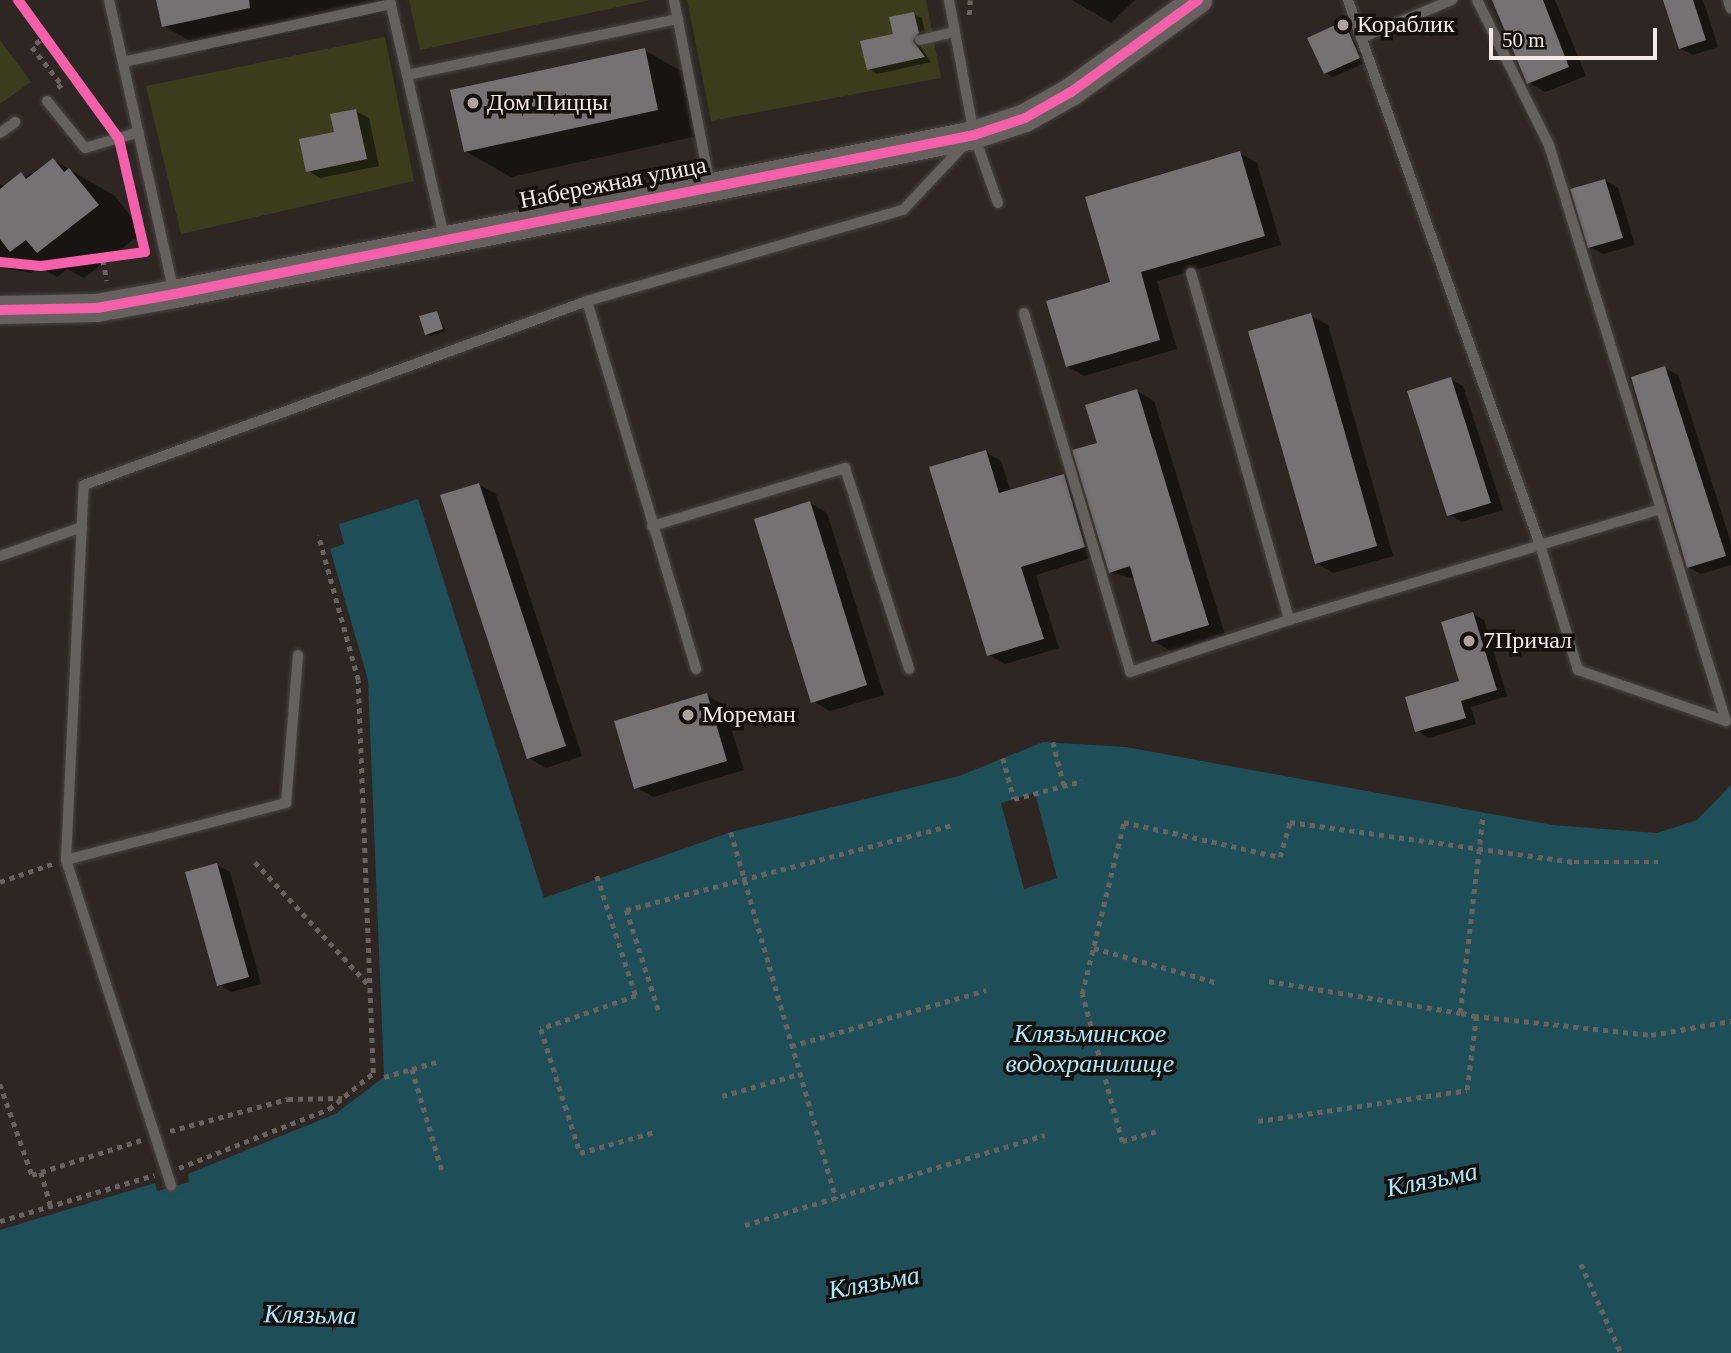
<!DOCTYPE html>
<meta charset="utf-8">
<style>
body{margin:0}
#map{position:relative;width:1731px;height:1353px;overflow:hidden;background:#2d2623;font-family:"Times New Roman",serif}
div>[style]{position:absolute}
.green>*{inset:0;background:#3c3c1d}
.water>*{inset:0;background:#1e4e58}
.pier>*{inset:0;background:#2d2623}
.shadow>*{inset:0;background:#0007}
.building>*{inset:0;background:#767173}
.path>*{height:4.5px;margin-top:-2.25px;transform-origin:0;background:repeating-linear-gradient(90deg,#686260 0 5px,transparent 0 10px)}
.roads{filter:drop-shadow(0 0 2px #494441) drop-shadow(0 0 2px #494441)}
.lane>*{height:10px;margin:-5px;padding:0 5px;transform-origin:5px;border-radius:5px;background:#66615e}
.secondary>*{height:28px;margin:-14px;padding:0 14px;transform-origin:14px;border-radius:14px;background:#66615e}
.cycleway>*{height:10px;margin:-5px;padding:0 5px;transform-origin:5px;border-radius:5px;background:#f560ab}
.dots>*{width:19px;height:19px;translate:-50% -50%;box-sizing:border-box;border:4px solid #150f0d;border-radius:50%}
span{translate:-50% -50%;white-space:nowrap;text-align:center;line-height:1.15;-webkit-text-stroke:7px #150f0d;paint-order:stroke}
.poi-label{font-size:24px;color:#f3eae7}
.left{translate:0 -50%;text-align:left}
.street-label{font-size:24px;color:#f3eae7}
.water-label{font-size:26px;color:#a7eafa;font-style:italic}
.scale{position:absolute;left:1489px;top:28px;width:168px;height:32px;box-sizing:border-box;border:4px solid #f3eae7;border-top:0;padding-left:9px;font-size:21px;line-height:24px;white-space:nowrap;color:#f3eae7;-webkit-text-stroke:5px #150f0d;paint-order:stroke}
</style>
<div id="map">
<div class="green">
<i style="clip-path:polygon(409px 0,650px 0,420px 50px)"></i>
<i style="clip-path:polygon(687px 0,926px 0,941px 78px,711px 121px)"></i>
<i style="clip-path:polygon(385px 37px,414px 181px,181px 234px,146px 86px)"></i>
<i style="clip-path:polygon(0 40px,31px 82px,0 104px)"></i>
</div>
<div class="water">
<i style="clip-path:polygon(418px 499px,544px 898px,731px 832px,959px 776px,1043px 742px,1126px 747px,1552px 825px,1657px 833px,1697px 820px,1731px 785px,1731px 1353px,0 1353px,0 1230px,155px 1183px,157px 1191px,189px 1182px,188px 1174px,335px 1114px,384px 1077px,368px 680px,330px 549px,344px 544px,339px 524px)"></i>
</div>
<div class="pier">
<i style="clip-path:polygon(1035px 793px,1057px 878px,1024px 889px,1001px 803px)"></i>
</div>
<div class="shadow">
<i style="clip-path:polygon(158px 0,385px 0,387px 13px,209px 52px,164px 26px)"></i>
<i style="clip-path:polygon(1072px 0,1135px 0,1111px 23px)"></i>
<i style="clip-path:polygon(1495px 0,1555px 0,1586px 76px,1545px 92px,1528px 82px)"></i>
<i style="clip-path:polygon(1665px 0,1703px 0,1718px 47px,1693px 55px,1680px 48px)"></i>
<i style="clip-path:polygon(914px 14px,922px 18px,926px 38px,920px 46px,931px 62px,877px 74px,868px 69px)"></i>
<i style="clip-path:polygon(1343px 23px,1367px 62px,1333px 77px,1325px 73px)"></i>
<i style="clip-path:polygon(644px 50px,690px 76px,702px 135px,511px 177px,465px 151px)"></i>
<i style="clip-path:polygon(356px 111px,369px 118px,379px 166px,320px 178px,307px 170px)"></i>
<i style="clip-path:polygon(1240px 153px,1257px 163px,1281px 245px,1157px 281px,1177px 349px,1084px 376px,1067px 366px,1112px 284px)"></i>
<i style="clip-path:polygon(53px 160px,115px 196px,143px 232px,84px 278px,67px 269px,57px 277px,39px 267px,31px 273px,0 267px,0 184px,6px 188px)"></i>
<i style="clip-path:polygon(1605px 180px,1618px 188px,1635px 245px,1603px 254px,1590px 247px)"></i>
<i style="clip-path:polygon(437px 313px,446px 331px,430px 336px,427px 334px)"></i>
<i style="clip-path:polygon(1310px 315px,1328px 325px,1393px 556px,1333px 573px,1316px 563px)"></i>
<i style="clip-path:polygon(1665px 368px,1678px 375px,1731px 543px,1731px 565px,1701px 574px,1688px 567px)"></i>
<i style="clip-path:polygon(1450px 379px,1463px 386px,1503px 510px,1462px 522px,1449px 514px)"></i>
<i style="clip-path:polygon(1137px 391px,1154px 401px,1225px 635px,1171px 651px,1154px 641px,1135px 579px,1110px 572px,1099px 444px)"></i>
<i style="clip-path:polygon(985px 452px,1001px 461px,1011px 492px,1063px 475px,1079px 485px,1100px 555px,1036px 575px,1059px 648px,1005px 664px,989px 655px)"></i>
<i style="clip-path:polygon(479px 485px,496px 494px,582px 756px,546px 768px,529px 758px)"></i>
<i style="clip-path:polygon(810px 503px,827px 513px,884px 695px,830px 711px,813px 701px)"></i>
<i style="clip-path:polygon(1473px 614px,1484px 620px,1507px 696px,1471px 707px,1476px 724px,1428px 738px,1417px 731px,1461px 682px)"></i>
<i style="clip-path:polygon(707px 695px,724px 705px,744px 770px,653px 797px,636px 787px)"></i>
<i style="clip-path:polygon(217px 865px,230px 872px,261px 984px,231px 992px,218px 984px)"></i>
</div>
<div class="building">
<i style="clip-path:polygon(156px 0,249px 0,250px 8px,162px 27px)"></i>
<i style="clip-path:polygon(1492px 0,1543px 0,1569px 67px,1527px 84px)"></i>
<i style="clip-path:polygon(1663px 0,1693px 0,1706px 40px,1679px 49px)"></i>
<i style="clip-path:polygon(914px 12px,919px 33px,913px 41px,925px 57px,867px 70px,860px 41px,893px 34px,889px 17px)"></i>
<i style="clip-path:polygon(1344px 21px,1360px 58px,1324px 74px,1307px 38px)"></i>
<i style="clip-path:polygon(645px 48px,658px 110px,464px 152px,450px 90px)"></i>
<i style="clip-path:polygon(356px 109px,367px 159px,306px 172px,299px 139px,334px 132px,330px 114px)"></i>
<i style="clip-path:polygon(1240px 151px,1265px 236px,1141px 272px,1160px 340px,1066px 367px,1046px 301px,1110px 282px,1085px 197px)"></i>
<i style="clip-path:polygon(53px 158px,64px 172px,69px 168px,99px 205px,37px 253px,26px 240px,10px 252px,0 239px,0 189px,21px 172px,26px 179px)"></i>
<i style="clip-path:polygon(1605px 179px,1623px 238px,1588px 248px,1570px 189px)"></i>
<i style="clip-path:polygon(437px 311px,443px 329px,425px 335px,419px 316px)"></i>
<i style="clip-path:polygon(1311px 313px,1377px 546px,1315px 564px,1248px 331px)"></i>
<i style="clip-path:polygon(1665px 366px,1726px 556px,1687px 568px,1631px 377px)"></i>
<i style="clip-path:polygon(1451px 377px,1491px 503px,1447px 516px,1407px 391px)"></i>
<i style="clip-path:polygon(1137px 389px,1209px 625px,1152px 642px,1130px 566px,1109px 573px,1072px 450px,1097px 443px,1085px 405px)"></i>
<i style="clip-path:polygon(986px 450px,999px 493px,1064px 474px,1085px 547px,1021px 567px,1044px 639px,987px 656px,929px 467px)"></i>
<i style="clip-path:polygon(479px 483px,566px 746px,527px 759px,440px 495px)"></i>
<i style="clip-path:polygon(810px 501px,867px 685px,811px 703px,754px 519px)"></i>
<i style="clip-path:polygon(1473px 612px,1497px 690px,1461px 701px,1466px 718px,1415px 732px,1405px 697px,1459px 681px,1441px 622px)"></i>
<i style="clip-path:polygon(707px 693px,727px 761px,634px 789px,614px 721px)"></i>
<i style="clip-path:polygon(217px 863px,249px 977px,217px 986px,185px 872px)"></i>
</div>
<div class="path">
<i style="left:969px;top:15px;width:15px;rotate:-86deg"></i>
<i style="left:48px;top:35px;width:20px;rotate:143deg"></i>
<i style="left:32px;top:47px;width:48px;rotate:51.7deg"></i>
<i style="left:62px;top:85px;width:10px;rotate:143deg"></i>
<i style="left:103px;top:260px;width:21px;rotate:79deg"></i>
<i style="left:1053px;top:742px;width:44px;rotate:75.7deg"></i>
<i style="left:1003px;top:758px;width:42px;rotate:75deg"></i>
<i style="left:1014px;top:799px;width:70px;rotate:-14.8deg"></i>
<i style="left:731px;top:832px;width:382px;rotate:74deg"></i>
<i style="left:255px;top:862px;width:168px;rotate:47.2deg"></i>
<i style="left:597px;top:876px;width:126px;rotate:72deg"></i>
<i style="left:636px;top:996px;width:101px;rotate:160.8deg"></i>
<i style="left:541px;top:1029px;width:130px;rotate:72.5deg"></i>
<i style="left:580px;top:1153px;width:80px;rotate:-15.9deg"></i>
<i style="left:0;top:882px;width:55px;rotate:-19.1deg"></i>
<i style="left:1094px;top:948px;width:126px;rotate:15.7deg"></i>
<i style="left:1269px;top:981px;width:194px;rotate:9.5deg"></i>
<i style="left:1460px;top:1013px;width:200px;rotate:-83.4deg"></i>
<i style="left:658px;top:1010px;width:105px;rotate:-107.7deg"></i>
<i style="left:626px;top:910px;width:337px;rotate:-14.6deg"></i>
<i style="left:1474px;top:1016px;width:178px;rotate:6.1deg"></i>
<i style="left:1651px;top:1035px;width:81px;rotate:-9.9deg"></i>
<i style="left:791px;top:1046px;width:203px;rotate:-16deg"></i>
<i style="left:412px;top:1069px;width:29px;rotate:-16deg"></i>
<i style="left:384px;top:1077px;width:29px;rotate:-16deg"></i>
<i style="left:412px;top:1069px;width:105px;rotate:73.5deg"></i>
<i style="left:0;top:1084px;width:96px;rotate:70.6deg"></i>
<i style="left:32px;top:1175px;width:9px;rotate:-18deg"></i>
<i style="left:41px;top:1172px;width:35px;rotate:74deg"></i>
<i style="left:722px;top:1096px;width:80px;rotate:-15.9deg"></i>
<i style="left:1258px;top:1121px;width:211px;rotate:-8.4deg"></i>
<i style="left:1467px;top:1090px;width:74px;rotate:-83deg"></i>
<i style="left:1476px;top:1017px;width:16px;rotate:-166deg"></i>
<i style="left:170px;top:1131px;width:122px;rotate:-15.2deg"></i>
<i style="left:288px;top:1099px;width:54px;rotate:-1.1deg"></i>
<i style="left:1156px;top:1132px;width:35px;rotate:164deg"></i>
<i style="left:1122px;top:1142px;width:153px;rotate:-105.1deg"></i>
<i style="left:1082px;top:994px;width:177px;rotate:-76.3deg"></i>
<i style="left:1124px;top:822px;width:160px;rotate:12.6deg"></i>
<i style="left:1280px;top:857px;width:36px;rotate:-74deg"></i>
<i style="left:1290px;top:822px;width:287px;rotate:8deg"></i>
<i style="left:1574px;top:862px;width:84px"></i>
<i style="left:179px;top:1168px;width:161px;rotate:-21.5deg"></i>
<i style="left:329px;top:1109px;width:57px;rotate:-39.3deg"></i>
<i style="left:373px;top:1073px;width:393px;rotate:-92.2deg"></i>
<i style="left:358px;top:680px;width:150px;rotate:-105.4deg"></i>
<i style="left:41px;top:1172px;width:105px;rotate:-17.7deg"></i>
<i style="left:0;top:1221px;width:161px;rotate:-16.6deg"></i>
<i style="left:745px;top:1225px;width:313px;rotate:-16.7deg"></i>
<i style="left:1581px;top:1264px;width:98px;rotate:65.8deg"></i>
</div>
<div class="roads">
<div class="lane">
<i style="left:109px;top:0;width:300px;rotate:77.5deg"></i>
<i style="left:674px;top:0;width:188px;rotate:79deg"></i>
<i style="left:949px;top:0;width:137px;rotate:79.5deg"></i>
<i style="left:974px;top:135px;width:72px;rotate:70.6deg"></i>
<i style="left:1477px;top:0;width:162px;rotate:63.6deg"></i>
<i style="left:1549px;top:145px;width:381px;rotate:72.9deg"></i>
<i style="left:1661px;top:509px;width:222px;rotate:73deg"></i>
<i style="left:1726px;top:721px;width:157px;rotate:-161deg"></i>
<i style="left:1578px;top:670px;width:131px;rotate:-106.9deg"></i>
<i style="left:1540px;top:545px;width:126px;rotate:-16.6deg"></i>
<i style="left:1728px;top:0;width:9px;rotate:72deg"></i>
<i style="left:390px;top:1px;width:242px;rotate:77.1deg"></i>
<i style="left:1361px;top:38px;width:99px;rotate:-22.7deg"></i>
<i style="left:920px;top:40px;width:36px;rotate:-13deg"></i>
<i style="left:123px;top:62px;width:274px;rotate:-12.2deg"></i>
<i style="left:407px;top:75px;width:277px;rotate:-11.7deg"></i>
<i style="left:47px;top:101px;width:60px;rotate:51deg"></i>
<i style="left:85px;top:148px;width:56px;rotate:-16.5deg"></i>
<i style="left:0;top:133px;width:19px;rotate:-36deg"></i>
<i style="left:1191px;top:273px;width:361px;rotate:74.2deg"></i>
<i style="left:1289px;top:620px;width:262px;rotate:-16.6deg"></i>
<i style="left:1540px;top:545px;width:578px;rotate:-109.41deg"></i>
<i style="left:587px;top:301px;width:384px;rotate:73.5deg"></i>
<i style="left:1024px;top:313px;width:374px;rotate:73.5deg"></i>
<i style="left:1130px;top:672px;width:167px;rotate:-18.1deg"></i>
<i style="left:652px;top:526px;width:202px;rotate:-16.7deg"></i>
<i style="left:845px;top:468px;width:211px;rotate:72.3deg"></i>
<i style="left:0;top:556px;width:87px;rotate:-19.5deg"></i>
<i style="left:298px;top:655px;width:148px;rotate:94.6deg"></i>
<i style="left:286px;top:803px;width:227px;rotate:165.5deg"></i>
<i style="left:66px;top:860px;width:375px;rotate:-87.3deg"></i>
<i style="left:84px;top:485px;width:536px;rotate:-20.09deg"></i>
<i style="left:587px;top:301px;width:329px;rotate:-16.1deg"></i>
<i style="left:903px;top:210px;width:89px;rotate:-46.8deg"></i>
<i style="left:66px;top:860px;width:342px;rotate:72.1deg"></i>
</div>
<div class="secondary">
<i style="left:0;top:310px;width:97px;rotate:-1.2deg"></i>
<i style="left:97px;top:308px;width:79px;rotate:-10.2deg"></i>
<i style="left:175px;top:294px;width:815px;rotate:-11.25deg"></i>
<i style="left:974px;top:135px;width:54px;rotate:-18.4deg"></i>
<i style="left:1025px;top:118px;width:53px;rotate:-29.5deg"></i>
<i style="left:1071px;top:92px;width:157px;rotate:-35.9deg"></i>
</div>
</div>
<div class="cycleway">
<i style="left:0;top:262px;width:41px;rotate:5.6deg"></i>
<i style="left:41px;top:266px;width:105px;rotate:-7.7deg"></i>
<i style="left:145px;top:252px;width:116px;rotate:-103deg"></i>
<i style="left:119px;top:139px;width:172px;rotate:-126deg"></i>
<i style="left:0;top:310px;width:97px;rotate:-1.2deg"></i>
<i style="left:97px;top:308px;width:79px;rotate:-10.2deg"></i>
<i style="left:175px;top:294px;width:815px;rotate:-11.25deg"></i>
<i style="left:974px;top:135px;width:54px;rotate:-18.4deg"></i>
<i style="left:1025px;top:118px;width:53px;rotate:-29.5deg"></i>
<i style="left:1071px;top:92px;width:157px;rotate:-35.9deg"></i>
</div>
<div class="dots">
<i style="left:1343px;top:25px;background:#aea5a2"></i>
<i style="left:473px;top:103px;background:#aea5a2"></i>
<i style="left:1469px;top:641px;background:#aea5a2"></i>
<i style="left:688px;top:715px;background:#aea5a2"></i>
</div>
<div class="poi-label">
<span class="left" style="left:1357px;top:25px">Кораблик</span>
<span class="left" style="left:487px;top:103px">Дом Пиццы</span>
<span class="left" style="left:1483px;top:641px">7Причал</span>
<span class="left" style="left:702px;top:715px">Мореман</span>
</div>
<div class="street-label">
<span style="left:613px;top:183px;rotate:-11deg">Набережная улица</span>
</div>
<div class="water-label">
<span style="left:1090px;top:1049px">Клязьминское<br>водохранилище</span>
<span style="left:1432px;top:1180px;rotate:-11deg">Клязьма</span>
<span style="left:874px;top:1283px;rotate:-10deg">Клязьма</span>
<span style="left:310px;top:1315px;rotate:1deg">Клязьма</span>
</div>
<div class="scale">50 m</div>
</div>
